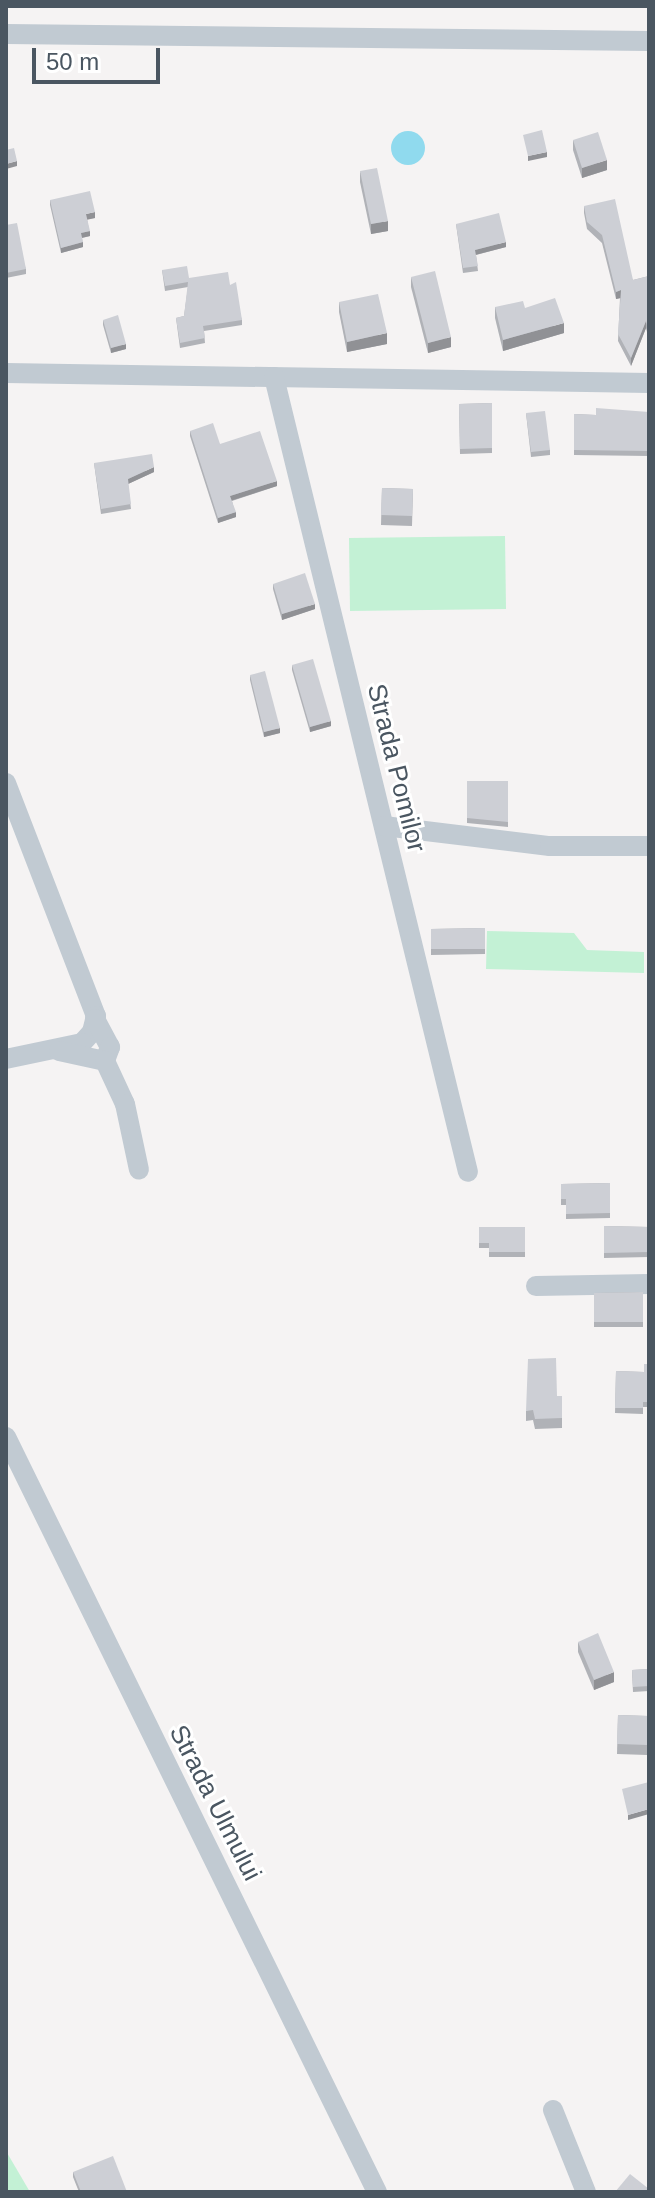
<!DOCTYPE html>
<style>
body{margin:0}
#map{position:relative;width:655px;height:2198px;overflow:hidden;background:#f5f3f3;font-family:Arial,sans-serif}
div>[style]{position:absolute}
.green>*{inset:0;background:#c3f1d5}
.water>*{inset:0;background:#90daee}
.round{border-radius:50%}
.minor>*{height:20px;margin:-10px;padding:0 10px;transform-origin:10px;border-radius:10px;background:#c1cad2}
.wall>*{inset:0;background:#b0b2b7}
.shaded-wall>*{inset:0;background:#909195}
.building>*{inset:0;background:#cdcfd5}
span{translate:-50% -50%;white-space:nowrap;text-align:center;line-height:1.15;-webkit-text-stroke:6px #fff;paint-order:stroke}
.street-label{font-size:26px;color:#4a5661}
.frame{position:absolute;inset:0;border:8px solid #4a5661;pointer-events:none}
.scale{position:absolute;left:32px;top:48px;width:128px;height:36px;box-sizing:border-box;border:4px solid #4a5661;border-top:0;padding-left:10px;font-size:24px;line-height:28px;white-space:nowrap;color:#4a5661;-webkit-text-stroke:6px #fff;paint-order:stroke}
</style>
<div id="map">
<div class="green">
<i style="clip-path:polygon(505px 536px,506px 609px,350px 611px,349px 538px)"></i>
<i style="clip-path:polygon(487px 931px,574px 933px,587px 950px,644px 952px,644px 973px,486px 969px)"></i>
<i style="clip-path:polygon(6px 2151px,30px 2192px,6px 2192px)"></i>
</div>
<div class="water">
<i class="round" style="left:391px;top:131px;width:34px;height:34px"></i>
</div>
<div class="minor">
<i style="left:6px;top:34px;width:643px;rotate:0.62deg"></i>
<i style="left:6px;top:373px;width:643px;rotate:0.89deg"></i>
<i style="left:274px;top:377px;width:818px;rotate:76.29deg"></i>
<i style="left:6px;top:783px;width:250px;rotate:68.9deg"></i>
<i style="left:96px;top:1016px;width:16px;rotate:104deg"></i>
<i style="left:92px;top:1032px;width:15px;rotate:132deg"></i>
<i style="left:82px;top:1043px;width:78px;rotate:168.1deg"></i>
<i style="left:384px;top:826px;width:167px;rotate:6.9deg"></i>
<i style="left:550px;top:846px;width:99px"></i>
<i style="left:95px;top:1019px;width:32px;rotate:62deg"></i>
<i style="left:110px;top:1047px;width:15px;rotate:110deg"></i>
<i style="left:59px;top:1051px;width:47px;rotate:12.3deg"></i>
<i style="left:105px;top:1061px;width:47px;rotate:65.1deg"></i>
<i style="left:125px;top:1104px;width:67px;rotate:78deg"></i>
<i style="left:536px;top:1286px;width:113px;rotate:-1deg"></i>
<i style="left:6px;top:1437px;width:841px;rotate:63.83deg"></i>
<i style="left:553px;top:2110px;width:88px;rotate:68.1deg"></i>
</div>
<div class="wall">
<i style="clip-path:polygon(573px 140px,607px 170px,582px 178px,573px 150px)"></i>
<i style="clip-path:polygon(360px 171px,388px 231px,371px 234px,360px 182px)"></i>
<i style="clip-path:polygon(50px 200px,95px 218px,87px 219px,90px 236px,82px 238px,83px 247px,61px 253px,50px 205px)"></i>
<i style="clip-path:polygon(584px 206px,633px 280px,649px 276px,649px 340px,646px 328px,631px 366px,618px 341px,620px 298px,616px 299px,602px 243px,587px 229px,584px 213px)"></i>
<i style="clip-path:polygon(456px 224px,506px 247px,476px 255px,478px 271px,463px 273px)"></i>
<i style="clip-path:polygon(6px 225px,26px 269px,26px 274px,6px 278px)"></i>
<i style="clip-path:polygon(162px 270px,189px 278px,230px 285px,242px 320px,242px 325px,204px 331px,205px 343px,180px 348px,176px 318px,184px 316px,188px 287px,165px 291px)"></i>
<i style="clip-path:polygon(411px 277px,451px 347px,428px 353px,411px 287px)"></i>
<i style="clip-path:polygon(339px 302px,387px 344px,347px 352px,339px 312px)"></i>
<i style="clip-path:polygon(495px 307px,525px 308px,564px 333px,503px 351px,495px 318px)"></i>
<i style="clip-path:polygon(103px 320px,126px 349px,111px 353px,103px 325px)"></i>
<i style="clip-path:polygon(492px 403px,492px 453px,460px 454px,459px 404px)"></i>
<i style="clip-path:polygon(649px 412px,649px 456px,574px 455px,574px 414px,596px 415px)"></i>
<i style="clip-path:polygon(526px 413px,550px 450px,550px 455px,531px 457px)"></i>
<i style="clip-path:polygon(190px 431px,220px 444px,277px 486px,232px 501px,236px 517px,218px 523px,190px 436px)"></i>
<i style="clip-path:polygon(94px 463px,154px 472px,128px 484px,131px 509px,101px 514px)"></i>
<i style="clip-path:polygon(382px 488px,413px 489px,412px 526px,381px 525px)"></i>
<i style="clip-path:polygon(273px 584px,315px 609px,282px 620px,273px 589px)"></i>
<i style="clip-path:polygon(292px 665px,331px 726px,310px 732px,292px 670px)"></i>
<i style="clip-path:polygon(250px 675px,280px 733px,264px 737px,250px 680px)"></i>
<i style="clip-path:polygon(467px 781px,508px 781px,508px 827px,467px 823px)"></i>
<i style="clip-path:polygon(485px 928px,485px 954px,431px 955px,431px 929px)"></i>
<i style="clip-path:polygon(610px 1183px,610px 1218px,566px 1219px,566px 1205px,561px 1205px,561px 1184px)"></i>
<i style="clip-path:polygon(604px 1226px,649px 1227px,649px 1257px,604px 1258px)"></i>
<i style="clip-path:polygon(479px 1227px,525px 1227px,525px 1257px,489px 1257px,489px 1248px,479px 1248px)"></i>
<i style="clip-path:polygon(643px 1292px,643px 1327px,594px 1327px,594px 1293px)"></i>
<i style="clip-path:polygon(649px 1364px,649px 1407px,643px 1407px,643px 1414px,615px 1413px,616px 1371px,644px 1372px)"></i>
<i style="clip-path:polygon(557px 1396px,562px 1396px,562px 1428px,535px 1429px,533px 1420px,526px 1421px,526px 1411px)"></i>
<i style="clip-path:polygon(578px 1642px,614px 1682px,594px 1690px,578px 1652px)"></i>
<i style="clip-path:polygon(649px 1669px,649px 1691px,633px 1692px,632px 1670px)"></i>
<i style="clip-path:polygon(618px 1715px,648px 1716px,647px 1755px,617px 1754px)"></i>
<i style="clip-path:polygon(73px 2172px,127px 2192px,79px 2192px,73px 2177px)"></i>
</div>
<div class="shaded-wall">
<i style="clip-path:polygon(547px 152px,547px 157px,528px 161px,528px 156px)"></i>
<i style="clip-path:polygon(607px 160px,607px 170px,582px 178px,582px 168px)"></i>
<i style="clip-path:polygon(17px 161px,17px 166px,6px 169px,6px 164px)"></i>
<i style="clip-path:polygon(95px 212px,95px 218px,86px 220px,86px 214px)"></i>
<i style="clip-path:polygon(388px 221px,388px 231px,371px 234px,371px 224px)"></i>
<i style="clip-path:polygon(90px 231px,90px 236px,81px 238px,81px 233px)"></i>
<i style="clip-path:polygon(83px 242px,83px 247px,61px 253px,61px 248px)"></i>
<i style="clip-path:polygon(506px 242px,506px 247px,475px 255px,475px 250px)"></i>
<i style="clip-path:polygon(621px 290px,621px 298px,616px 299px,616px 292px)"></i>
<i style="clip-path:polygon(646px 321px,646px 328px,631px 366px,631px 358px)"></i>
<i style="clip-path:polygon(564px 323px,564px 333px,503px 351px,503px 340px)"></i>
<i style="clip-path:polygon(387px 333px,387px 344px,347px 352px,347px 342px)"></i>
<i style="clip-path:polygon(451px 337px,451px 347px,428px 353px,428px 343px)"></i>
<i style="clip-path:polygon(126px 344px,126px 349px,111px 353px,111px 348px)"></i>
<i style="clip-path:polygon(154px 467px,154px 472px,128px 484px,128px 479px)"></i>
<i style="clip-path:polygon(277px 481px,277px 486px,230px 501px,230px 496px)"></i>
<i style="clip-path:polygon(236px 512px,236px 517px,218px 523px,218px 518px)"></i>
<i style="clip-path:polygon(315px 604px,315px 609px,282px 620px,282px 614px)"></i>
<i style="clip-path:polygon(331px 721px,331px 726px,310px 732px,310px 727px)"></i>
<i style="clip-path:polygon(280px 728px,280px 733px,264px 737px,264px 732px)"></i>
<i style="clip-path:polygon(614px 1672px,614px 1682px,594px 1690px,594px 1680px)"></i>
<i style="clip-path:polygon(649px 1809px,649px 1814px,628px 1820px,628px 1815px)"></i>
</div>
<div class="building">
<i style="clip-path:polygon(542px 130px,547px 152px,528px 156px,523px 135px)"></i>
<i style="clip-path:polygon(598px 132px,607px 160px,582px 168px,573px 140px)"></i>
<i style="clip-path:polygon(14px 148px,17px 161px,6px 164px,6px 150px)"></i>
<i style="clip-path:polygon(377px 168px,388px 221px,371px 224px,360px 171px)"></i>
<i style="clip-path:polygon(90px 191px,95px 212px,86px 214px,90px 231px,81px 233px,83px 242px,61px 248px,50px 200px)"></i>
<i style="clip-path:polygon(615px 199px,633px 280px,649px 276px,649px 333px,646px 321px,631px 358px,618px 334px,621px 290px,616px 292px,602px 235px,587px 222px,584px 206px)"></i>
<i style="clip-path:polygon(499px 213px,506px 242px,475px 250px,478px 266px,463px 268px,456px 224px)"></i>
<i style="clip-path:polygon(17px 223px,26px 269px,6px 273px,6px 225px)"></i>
<i style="clip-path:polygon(187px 266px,189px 278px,228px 272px,230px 285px,236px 282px,242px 320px,203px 326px,205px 338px,180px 343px,176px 318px,184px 316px,188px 282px,165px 286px,162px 270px)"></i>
<i style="clip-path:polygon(435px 271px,451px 337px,428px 343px,411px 277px)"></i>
<i style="clip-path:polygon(378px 294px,387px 333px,347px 342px,339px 302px)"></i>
<i style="clip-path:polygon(555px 298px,564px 323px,503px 340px,495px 307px,523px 301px,525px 308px)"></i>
<i style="clip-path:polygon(118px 315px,126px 344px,111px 348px,103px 320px)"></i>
<i style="clip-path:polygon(492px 403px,492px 448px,460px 449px,459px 404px)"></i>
<i style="clip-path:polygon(596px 408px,649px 412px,649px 451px,574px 450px,574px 414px,596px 415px)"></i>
<i style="clip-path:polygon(545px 411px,550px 450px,531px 452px,526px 413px)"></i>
<i style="clip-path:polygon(213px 423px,220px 444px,260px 431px,277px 481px,230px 496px,236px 512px,218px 518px,190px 431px)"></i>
<i style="clip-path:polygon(152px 454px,154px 467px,128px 479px,131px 504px,101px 509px,94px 463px)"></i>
<i style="clip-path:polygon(382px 488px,413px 489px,412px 516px,381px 515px)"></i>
<i style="clip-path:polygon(305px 573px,315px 604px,282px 614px,273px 584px)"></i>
<i style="clip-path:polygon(313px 659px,331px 721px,310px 727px,292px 665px)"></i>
<i style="clip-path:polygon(265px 671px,280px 728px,264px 732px,250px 675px)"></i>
<i style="clip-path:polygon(467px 781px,508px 781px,508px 822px,467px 818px)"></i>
<i style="clip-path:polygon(485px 928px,485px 949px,431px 949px,431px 929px)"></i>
<i style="clip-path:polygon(610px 1183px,610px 1213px,566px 1214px,566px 1199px,561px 1199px,561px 1184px)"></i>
<i style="clip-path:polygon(604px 1226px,649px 1227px,649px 1252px,604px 1253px)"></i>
<i style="clip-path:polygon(479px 1227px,525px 1227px,525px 1252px,489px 1252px,489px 1243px,479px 1243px)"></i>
<i style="clip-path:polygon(643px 1292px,643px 1322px,594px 1322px,594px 1293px)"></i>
<i style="clip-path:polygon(556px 1358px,557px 1396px,562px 1396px,562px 1418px,535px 1419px,533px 1410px,526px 1411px,528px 1359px)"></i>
<i style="clip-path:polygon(644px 1364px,649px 1364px,649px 1402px,643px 1402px,643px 1408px,615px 1408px,616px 1371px,644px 1372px)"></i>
<i style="clip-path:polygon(598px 1633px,614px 1672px,594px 1680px,578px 1642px)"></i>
<i style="clip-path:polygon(649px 1669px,649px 1686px,633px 1687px,632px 1670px)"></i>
<i style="clip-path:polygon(618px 1715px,648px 1716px,647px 1745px,617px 1744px)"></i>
<i style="clip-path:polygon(649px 1782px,649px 1809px,628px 1815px,622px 1789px)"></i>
<i style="clip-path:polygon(113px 2156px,127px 2192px,81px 2192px,73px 2172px)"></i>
<i style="clip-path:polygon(630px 2174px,649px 2189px,649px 2192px,615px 2192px)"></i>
</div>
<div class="street-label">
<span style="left:396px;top:768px;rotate:76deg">Strada Pomilor</span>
<span style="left:215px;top:1803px;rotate:63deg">Strada Ulmului</span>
</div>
<div class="frame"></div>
<div class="scale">50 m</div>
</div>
